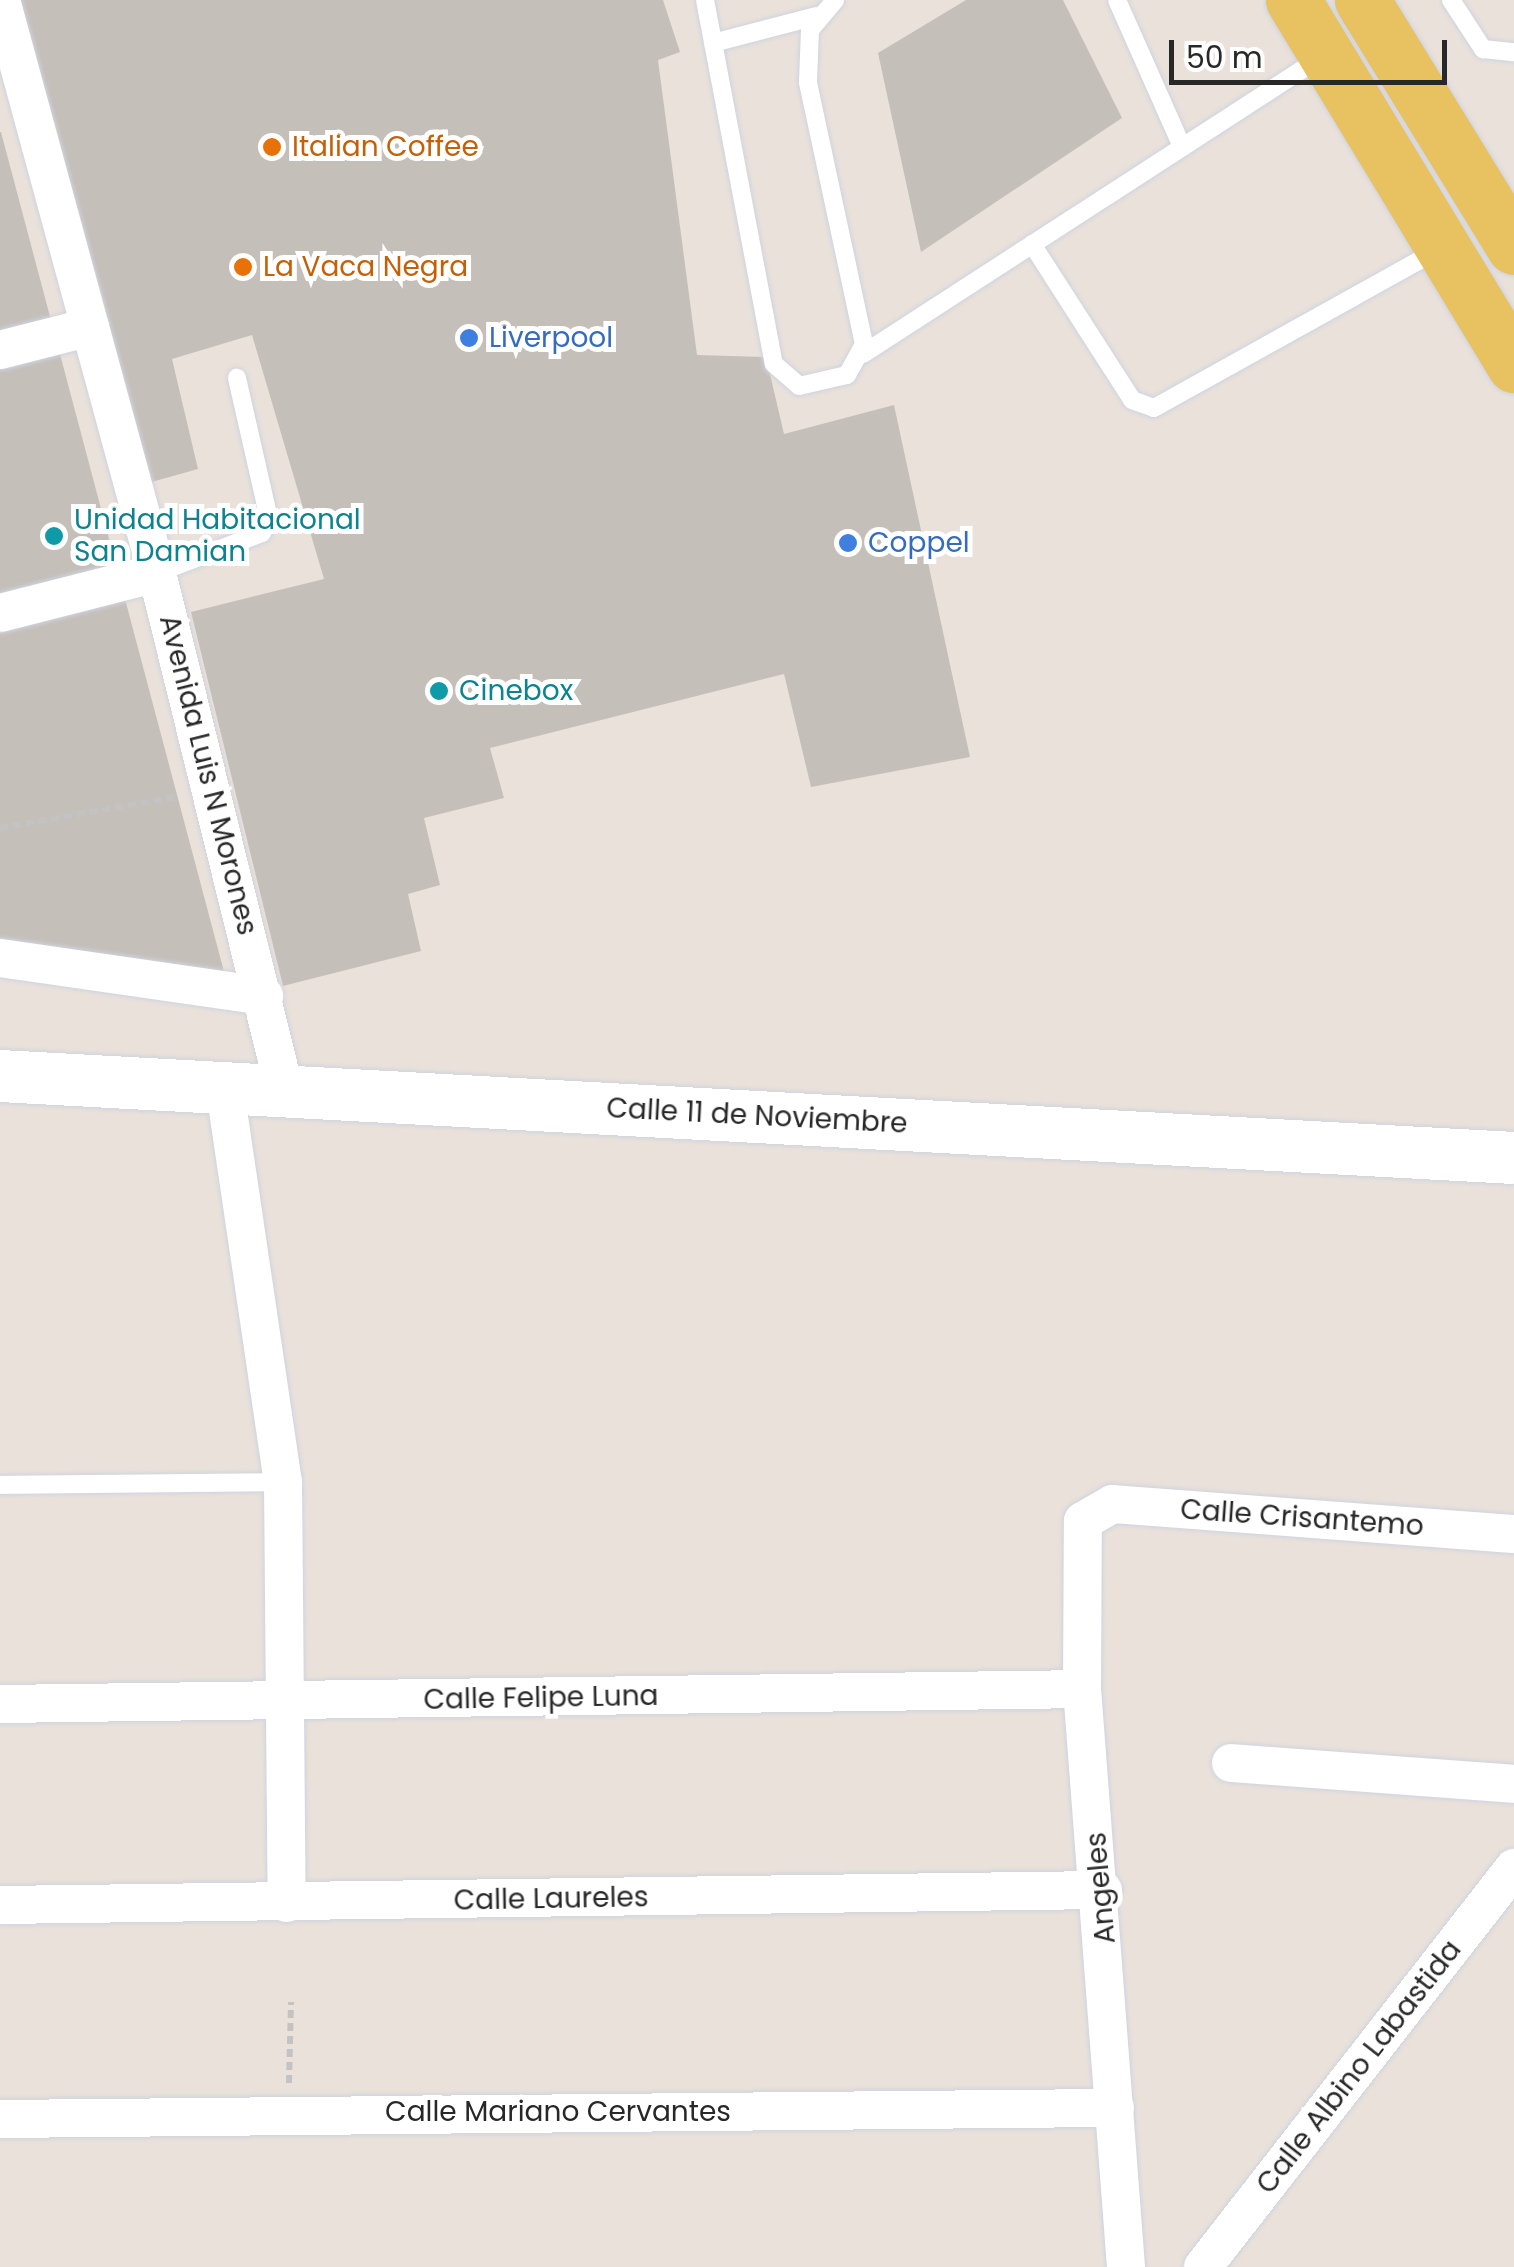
<!DOCTYPE html>
<style>
body{margin:0}
#map{position:relative;width:1514px;height:2267px;overflow:hidden;background:#eae2da;font-family:Poppins,sans-serif}
div>[style]{position:absolute}
.building>*{inset:0;background:#c5bfba}
.path>*{height:6px;margin-top:-3px;transform-origin:0;background:repeating-linear-gradient(90deg,#c3c3c3 0 8px,transparent 0 13px)}
.roads{filter:drop-shadow(0 0 2px #cfd3e0) drop-shadow(0 0 2px #cfd3e0)}
.lane>*{height:18px;margin:-9px;padding:0 9px;transform-origin:9px;border-radius:9px;background:#fff}
.street>*{height:38px;margin:-19px;padding:0 19px;transform-origin:19px;border-radius:19px;background:#fff}
.secondary>*{height:52px;margin:-26px;padding:0 26px;transform-origin:26px;border-radius:26px;background:#fff}
.primary>*{height:55px;margin:-27.5px;padding:0 27.5px;transform-origin:27.5px;border-radius:27.5px;background:#e8c160}
.dots>*{width:28px;height:28px;translate:-50% -50%;box-sizing:border-box;border:5px solid #fff;border-radius:50%}
span{translate:-50% -50%;white-space:nowrap;text-align:center;line-height:1.15;-webkit-text-stroke:10px #fff;paint-order:stroke}
.food-label{font-size:28px;color:#c56008}
.left{translate:0 -50%;text-align:left}
.shop-label{font-size:28px;color:#366cbe}
.culture-label{font-size:28px;color:#0d838f}
.street-label{font-size:28px;color:#282828}
.scale{position:absolute;left:1169px;top:40px;width:278px;height:45px;box-sizing:border-box;border:5px solid #282828;border-top:0;padding-left:12px;font-size:30px;line-height:35px;white-space:nowrap;color:#282828;-webkit-text-stroke:8px #fff;paint-order:stroke}
</style>
<div id="map">
<div class="building">
<i style="clip-path:polygon(17px 0,663px 0,680px 52px,658px 60px,697px 355px,766px 357px,784px 434px,894px 405px,970px 757px,811px 787px,784px 674px,490px 748px,504px 798px,424px 818px,440px 885px,408px 894px,421px 951px,283px 986px,191px 612px,324px 579px,252px 335px,172px 359px,198px 469px,148px 483px)"></i>
<i style="clip-path:polygon(966px 0,1063px 0,1122px 118px,921px 252px,878px 53px)"></i>
<i style="clip-path:polygon(0 132px,1px 132px,227px 983px,0 946px)"></i>
</div>
<div class="path">
<i style="left:0;top:828px;width:179px;rotate:-10deg"></i>
<i style="left:289px;top:2083px;width:81px;rotate:-88.6deg"></i>
</div>
<div class="roads">
<div class="lane">
<i style="left:705px;top:0;width:370px;rotate:79.3deg"></i>
<i style="left:774px;top:364px;width:33px;rotate:41deg"></i>
<i style="left:799px;top:386px;width:49px;rotate:-12.9deg"></i>
<i style="left:847px;top:375px;width:35px;rotate:-61deg"></i>
<i style="left:864px;top:344px;width:268px;rotate:-102.1deg"></i>
<i style="left:808px;top:82px;width:52px;rotate:-87.8deg"></i>
<i style="left:810px;top:30px;width:39px;rotate:-50deg"></i>
<i style="left:1117px;top:0;width:161px;rotate:66.1deg"></i>
<i style="left:1451px;top:0;width:59px;rotate:56.9deg"></i>
<i style="left:1483px;top:49px;width:31px;rotate:6deg"></i>
<i style="left:713px;top:43px;width:107px;rotate:-14.6deg"></i>
<i style="left:1032px;top:244px;width:185px;rotate:57.3deg"></i>
<i style="left:1132px;top:400px;width:23px;rotate:20deg"></i>
<i style="left:1154px;top:408px;width:325px;rotate:-29.1deg"></i>
<i style="left:863px;top:354px;width:544px;rotate:-32.93deg"></i>
<i style="left:157px;top:573px;width:112px;rotate:-20.9deg"></i>
<i style="left:262px;top:533px;width:16px;rotate:-63deg"></i>
<i style="left:269px;top:519px;width:145px;rotate:-102.8deg"></i>
<i style="left:0;top:1485px;width:283px;rotate:-0.6deg"></i>
</div>
<div class="street">
<i style="left:1px;top:0;width:594px;rotate:74.77deg"></i>
<i style="left:157px;top:573px;width:530px;rotate:76.15deg"></i>
<i style="left:0;top:350px;width:93px;rotate:-14.3deg"></i>
<i style="left:0;top:613px;width:162px;rotate:-14.3deg"></i>
<i style="left:0;top:958px;width:267px;rotate:8.2deg"></i>
<i style="left:225px;top:1090px;width:396px;rotate:81.6deg"></i>
<i style="left:283px;top:1482px;width:421px;rotate:89.5deg"></i>
<i style="left:0;top:1704px;width:1082px;rotate:-0.79deg"></i>
<i style="left:1231px;top:1763px;width:284px;rotate:4.2deg"></i>
<i style="left:0;top:1905px;width:1103px;rotate:-0.78deg"></i>
<i style="left:0;top:2119px;width:1115px;rotate:-0.57deg"></i>
<i style="left:1126px;top:2267px;width:580px;rotate:-94.35deg"></i>
<i style="left:1082px;top:1689px;width:168px;rotate:-89.7deg"></i>
<i style="left:1083px;top:1521px;width:34px;rotate:-30deg"></i>
<i style="left:1113px;top:1504px;width:402px;rotate:4.3deg"></i>
<i style="left:1203px;top:2267px;width:506px;rotate:-52.07deg"></i>
</div>
<div class="secondary">
<i style="left:0;top:1076px;width:1516px;rotate:3.1deg"></i>
</div>
<div class="primary">
<i style="left:1293px;top:0;width:427px;rotate:58.8deg"></i>
<i style="left:1362px;top:0;width:290px;rotate:58.4deg"></i>
</div>
</div>
<div class="dots">
<i style="left:272px;top:147px;background:#e8710a"></i>
<i style="left:243px;top:267px;background:#e8710a"></i>
<i style="left:469px;top:338px;background:#3f7fe0"></i>
<i style="left:54px;top:536px;background:#0f9aa8"></i>
<i style="left:848px;top:543px;background:#3f7fe0"></i>
<i style="left:439px;top:691px;background:#0f9aa8"></i>
</div>
<div class="food-label">
<span class="left" style="left:292px;top:147px">Italian Coffee</span>
<span class="left" style="left:263px;top:267px">La Vaca Negra</span>
</div>
<div class="shop-label">
<span class="left" style="left:489px;top:338px">Liverpool</span>
<span class="left" style="left:868px;top:543px">Coppel</span>
</div>
<div class="culture-label">
<span class="left" style="left:74px;top:536px">Unidad Habitacional<br>San Damian</span>
<span class="left" style="left:459px;top:691px">Cinebox</span>
</div>
<div class="street-label">
<span style="left:208px;top:775px;rotate:76deg">Avenida Luis N Morones</span>
<span style="left:757px;top:1116px;rotate:3deg">Calle 11 de Noviembre</span>
<span style="left:1302px;top:1518px;rotate:4deg">Calle Crisantemo</span>
<span style="left:541px;top:1698px;rotate:-1deg">Calle Felipe Luna</span>
<span style="left:1101px;top:1888px;rotate:-95deg">Angeles</span>
<span style="left:551px;top:1899px;rotate:-1deg">Calle Laureles</span>
<span style="left:1359px;top:2067px;rotate:-52deg">Calle Albino Labastida</span>
<span style="left:558px;top:2112px">Calle Mariano Cervantes</span>
</div>
<div class="scale">50 m</div>
</div>
